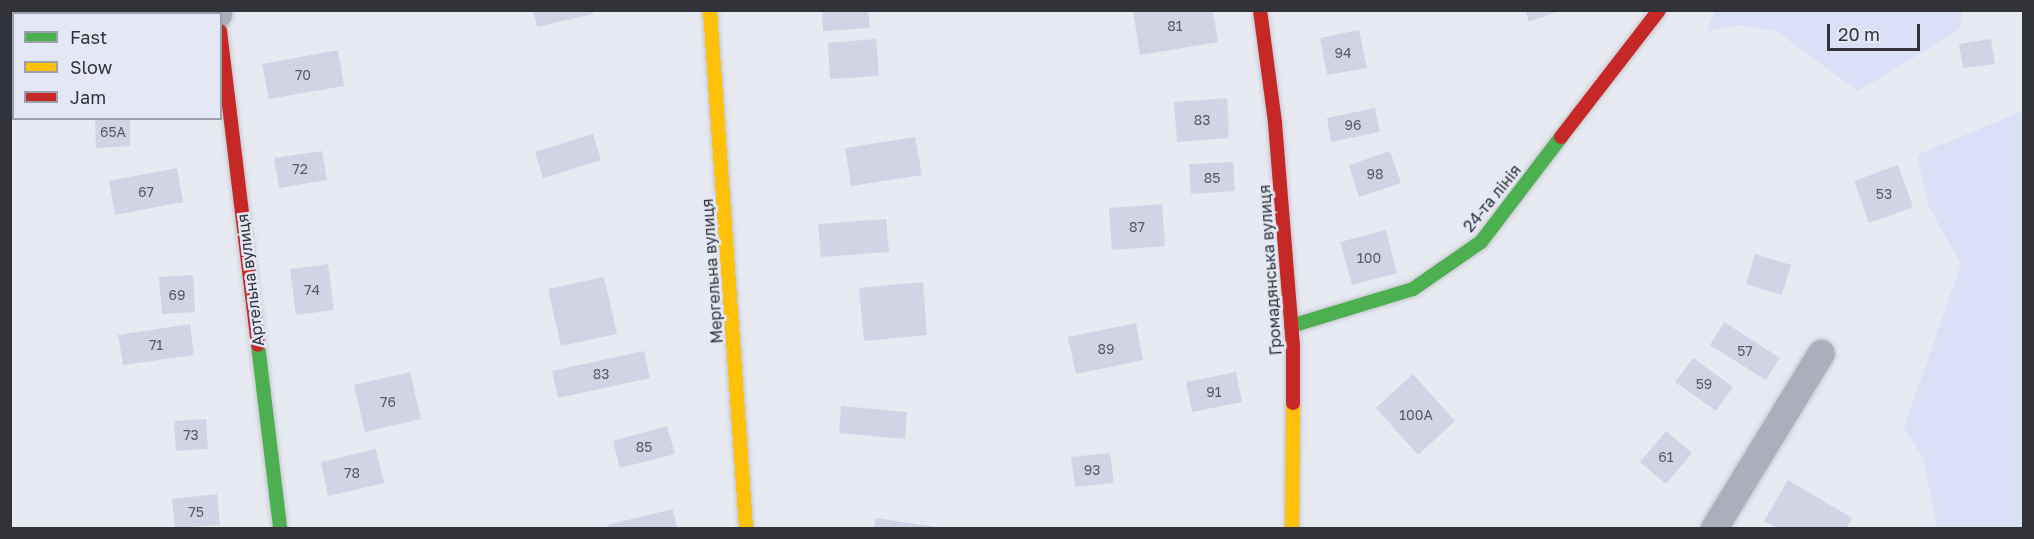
<!DOCTYPE html>
<meta charset="utf-8">
<style>
body{margin:0}
#map{position:relative;width:2034px;height:539px;overflow:hidden;background:#e8eaf2;font-family:"Golos Text",sans-serif}
div>[style]{position:absolute}
.green>*{inset:0;background:#dae0f5}
.building>*{inset:0;background:#d0d4e5}
.roads{filter:drop-shadow(0 0 2px #c4c6cc) drop-shadow(0 0 2px #c4c6cc)}
.street>*{height:27px;margin:-13.5px;padding:0 13.5px;transform-origin:13.5px;border-radius:13.5px;background:#acaebb}
.fast>*{height:14px;margin:-7px;padding:0 7px;transform-origin:7px;border-radius:7px;background:#4caf50}
.slow>*{height:14px;margin:-7px;padding:0 7px;transform-origin:7px;border-radius:7px;background:#ffc107}
.jam>*{height:14px;margin:-7px;padding:0 7px;transform-origin:7px;border-radius:7px;background:#c62828}
span{translate:-50% -50%;white-space:nowrap;text-align:center;line-height:1.15;-webkit-text-stroke:5px #e4e8f6;paint-order:stroke}
.number-label{font-size:14px;color:#595b63}
.number-label span{-webkit-text-stroke-width:0}
.street-label{font-size:16px;color:#313338}
.frame{position:absolute;inset:0;border:12px solid #313338;pointer-events:none}
.legend{position:absolute;left:12px;top:12px;width:210px;height:108px;box-sizing:border-box;background:#e4e8f6;border:2px solid #9ca0aa;margin:0;padding:8px 10px;list-style:none;font-size:18px;color:#313338}
.legend li{display:flex;align-items:center;gap:12px;height:30px}
.legend b{width:30px;border:2px solid #9ca0aa}
.scale{position:absolute;left:1827px;top:24px;width:93px;height:27px;box-sizing:border-box;border:3px solid #313338;border-top:0;padding-left:8px;font-size:18px;line-height:21px;white-space:nowrap;color:#313338;-webkit-text-stroke:4px #e4e8f6;paint-order:stroke}
</style>
<div id="map">
<div class="green">
<i style="clip-path:polygon(1715px 11px,1715px 10px,1963px 11px,1959px 30px,1858px 91px,1776px 31px,1739px 25px,1707px 31px)"></i>
<i style="clip-path:polygon(2023px 111px,2023px 528px,1937px 528px,1923px 457px,1904px 428px,1961px 264px,1929px 207px,1917px 155px)"></i>
</div>
<div class="building">
<i style="clip-path:polygon(113px 10px,149px 10px,149px 12px,114px 14px)"></i>
<i style="clip-path:polygon(533px 10px,593px 10px,593px 14px,537px 27px)"></i>
<i style="clip-path:polygon(822px 10px,868px 10px,870px 28px,823px 31px)"></i>
<i style="clip-path:polygon(1133px 10px,1213px 10px,1218px 42px,1140px 55px)"></i>
<i style="clip-path:polygon(1525px 10px,1559px 10px,1559px 11px,1529px 22px)"></i>
<i style="clip-path:polygon(1359px 30px,1367px 68px,1327px 75px,1320px 38px)"></i>
<i style="clip-path:polygon(876px 39px,879px 76px,830px 79px,828px 43px)"></i>
<i style="clip-path:polygon(1991px 39px,1995px 64px,1963px 68px,1959px 44px)"></i>
<i style="clip-path:polygon(338px 50px,344px 86px,269px 99px,262px 64px)"></i>
<i style="clip-path:polygon(1227px 98px,1229px 138px,1177px 142px,1174px 102px)"></i>
<i style="clip-path:polygon(1375px 108px,1380px 132px,1331px 142px,1327px 118px)"></i>
<i style="clip-path:polygon(95px 118px,130px 118px,130px 146px,96px 148px)"></i>
<i style="clip-path:polygon(593px 134px,601px 160px,543px 178px,535px 152px)"></i>
<i style="clip-path:polygon(915px 137px,922px 175px,851px 186px,845px 148px)"></i>
<i style="clip-path:polygon(322px 151px,327px 180px,279px 188px,274px 158px)"></i>
<i style="clip-path:polygon(1390px 151px,1401px 183px,1359px 197px,1349px 165px)"></i>
<i style="clip-path:polygon(1233px 162px,1235px 191px,1191px 194px,1189px 164px)"></i>
<i style="clip-path:polygon(1898px 165px,1913px 207px,1869px 223px,1854px 181px)"></i>
<i style="clip-path:polygon(177px 168px,183px 202px,115px 215px,109px 181px)"></i>
<i style="clip-path:polygon(1162px 204px,1165px 246px,1112px 250px,1109px 208px)"></i>
<i style="clip-path:polygon(886px 219px,889px 252px,821px 257px,818px 224px)"></i>
<i style="clip-path:polygon(1386px 230px,1397px 273px,1352px 285px,1340px 242px)"></i>
<i style="clip-path:polygon(1755px 254px,1791px 265px,1782px 295px,1746px 284px)"></i>
<i style="clip-path:polygon(328px 264px,334px 310px,296px 315px,290px 269px)"></i>
<i style="clip-path:polygon(193px 275px,195px 312px,162px 314px,159px 277px)"></i>
<i style="clip-path:polygon(604px 277px,617px 334px,561px 346px,548px 289px)"></i>
<i style="clip-path:polygon(923px 282px,927px 335px,864px 341px,859px 288px)"></i>
<i style="clip-path:polygon(1724px 322px,1780px 358px,1766px 380px,1710px 345px)"></i>
<i style="clip-path:polygon(1136px 323px,1143px 360px,1076px 374px,1068px 337px)"></i>
<i style="clip-path:polygon(190px 324px,194px 355px,123px 365px,118px 335px)"></i>
<i style="clip-path:polygon(644px 351px,650px 378px,558px 398px,552px 371px)"></i>
<i style="clip-path:polygon(1693px 358px,1733px 387px,1716px 411px,1675px 382px)"></i>
<i style="clip-path:polygon(410px 372px,421px 419px,365px 432px,354px 385px)"></i>
<i style="clip-path:polygon(1236px 372px,1242px 402px,1192px 412px,1186px 382px)"></i>
<i style="clip-path:polygon(1413px 374px,1455px 421px,1418px 455px,1376px 408px)"></i>
<i style="clip-path:polygon(841px 406px,907px 412px,905px 439px,839px 433px)"></i>
<i style="clip-path:polygon(206px 419px,208px 449px,176px 451px,174px 421px)"></i>
<i style="clip-path:polygon(667px 426px,675px 454px,620px 468px,613px 441px)"></i>
<i style="clip-path:polygon(1666px 431px,1692px 453px,1666px 484px,1640px 462px)"></i>
<i style="clip-path:polygon(376px 449px,384px 483px,328px 496px,321px 462px)"></i>
<i style="clip-path:polygon(1110px 453px,1114px 483px,1075px 487px,1071px 457px)"></i>
<i style="clip-path:polygon(1788px 480px,1852px 518px,1846px 528px,1777px 528px,1764px 521px)"></i>
<i style="clip-path:polygon(217px 494px,220px 525px,175px 528px,172px 499px)"></i>
<i style="clip-path:polygon(673px 509px,677px 528px,608px 528px,607px 525px)"></i>
<i style="clip-path:polygon(876px 518px,936px 527px,936px 528px,874px 528px)"></i>
</div>
<div class="roads">
<div class="street">
<i style="left:218px;top:10px;width:4px;rotate:90deg"></i>
<i style="left:1714px;top:528px;width:205px;rotate:-58.6deg"></i>
</div>
<div class="fast">
<i style="left:1291px;top:326px;width:127px;rotate:-16.9deg"></i>
<i style="left:1413px;top:289px;width:83px;rotate:-34.7deg"></i>
<i style="left:1481px;top:242px;width:132px;rotate:-52.7deg"></i>
<i style="left:258px;top:345px;width:184px;rotate:83.1deg"></i>
</div>
<div class="slow">
<i style="left:710px;top:10px;width:519px;rotate:86.02deg"></i>
<i style="left:1292px;top:528px;width:125px;rotate:-89.5deg"></i>
</div>
<div class="jam">
<i style="left:1260px;top:10px;width:114px;rotate:82.4deg"></i>
<i style="left:1275px;top:123px;width:223px;rotate:85.4deg"></i>
<i style="left:1293px;top:345px;width:58px;rotate:90deg"></i>
<i style="left:220px;top:31px;width:316px;rotate:83.1deg"></i>
<i style="left:1561px;top:137px;width:160px;rotate:-52.3deg"></i>
</div>
</div>
<div class="number-label">
<span style="left:1175px;top:26px">81</span>
<span style="left:1343px;top:53px">94</span>
<span style="left:303px;top:75px">70</span>
<span style="left:1202px;top:120px">83</span>
<span style="left:1353px;top:125px">96</span>
<span style="left:113px;top:132px">65А</span>
<span style="left:300px;top:169px">72</span>
<span style="left:1375px;top:174px">98</span>
<span style="left:1212px;top:178px">85</span>
<span style="left:146px;top:192px">67</span>
<span style="left:1884px;top:194px">53</span>
<span style="left:1137px;top:227px">87</span>
<span style="left:1369px;top:258px">100</span>
<span style="left:312px;top:290px">74</span>
<span style="left:177px;top:295px">69</span>
<span style="left:156px;top:345px">71</span>
<span style="left:1106px;top:349px">89</span>
<span style="left:1745px;top:351px">57</span>
<span style="left:601px;top:374px">83</span>
<span style="left:1704px;top:384px">59</span>
<span style="left:1214px;top:392px">91</span>
<span style="left:388px;top:402px">76</span>
<span style="left:1416px;top:415px">100А</span>
<span style="left:191px;top:435px">73</span>
<span style="left:644px;top:447px">85</span>
<span style="left:1666px;top:457px">61</span>
<span style="left:1092px;top:470px">93</span>
<span style="left:352px;top:473px">78</span>
<span style="left:196px;top:512px">75</span>
</div>
<div class="street-label">
<span style="left:1492px;top:198px;rotate:-51deg">24-та лінія</span>
<span style="left:1270px;top:270px;rotate:-94deg">Громадянська вулиця</span>
<span style="left:712px;top:271px;rotate:-94deg">Мергельна вулиця</span>
<span style="left:250px;top:280px;rotate:-97deg">Артельна вулиця</span>
</div>
<div class="frame"></div>
<ul class="legend">
<li><b style="height:8px;background:#4caf50"></b>Fast</li>
<li><b style="height:8px;background:#ffc107"></b>Slow</li>
<li><b style="height:8px;background:#c62828"></b>Jam</li>
</ul>
<div class="scale">20 m</div>
</div>
